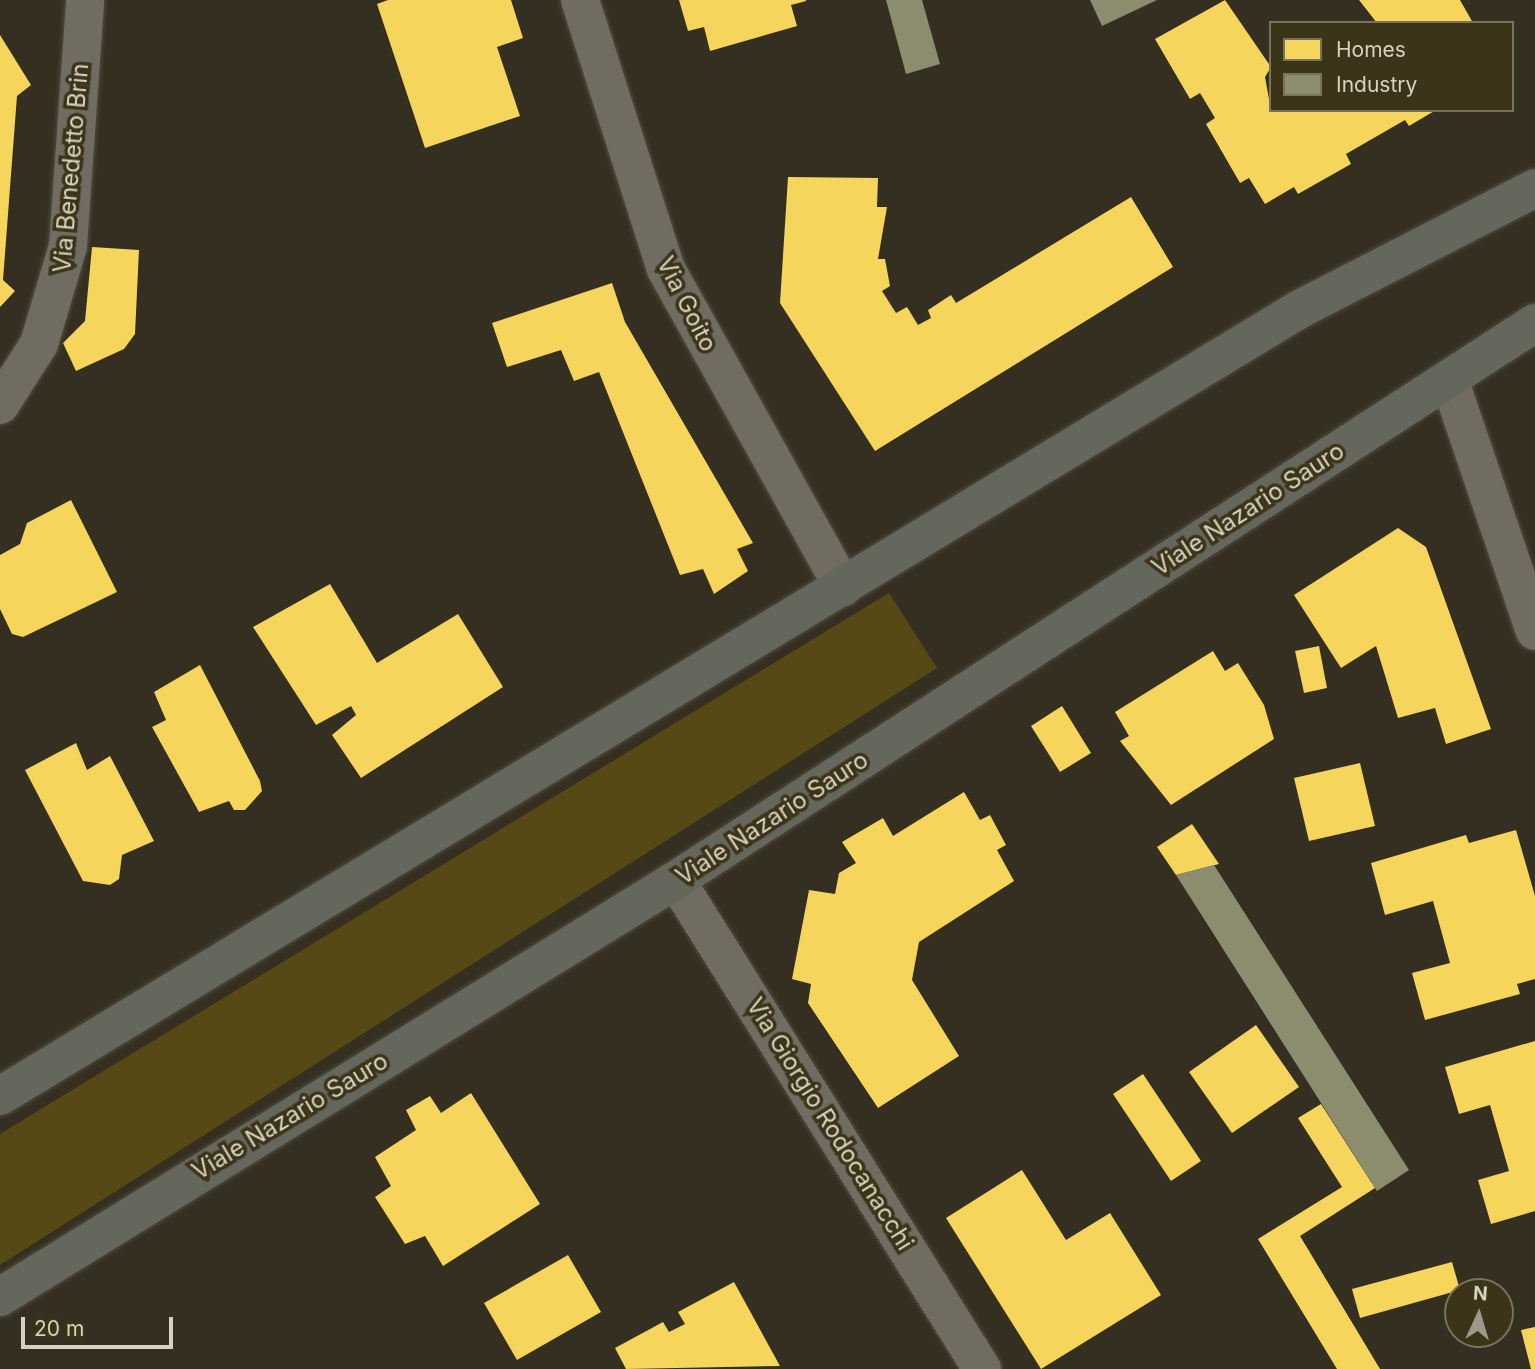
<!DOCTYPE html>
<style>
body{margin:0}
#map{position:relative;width:1535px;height:1369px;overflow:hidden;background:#342f20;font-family:Inter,sans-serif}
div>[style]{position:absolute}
.green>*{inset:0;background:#564916}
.homes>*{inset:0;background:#f6d55c}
.industry>*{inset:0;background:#8c8c6e}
.roads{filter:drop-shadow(0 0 2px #4f4b3f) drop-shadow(0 0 2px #4f4b3f)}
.street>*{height:38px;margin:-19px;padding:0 19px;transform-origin:19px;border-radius:19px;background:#706c61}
.secondary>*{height:38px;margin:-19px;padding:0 19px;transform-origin:19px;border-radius:19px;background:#66675c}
span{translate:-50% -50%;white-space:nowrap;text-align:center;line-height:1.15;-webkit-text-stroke:7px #3c3418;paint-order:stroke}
.street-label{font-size:24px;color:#d6d2c2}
.legend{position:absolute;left:1269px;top:21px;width:245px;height:91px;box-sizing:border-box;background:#3c3418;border:2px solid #7a735c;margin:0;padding:9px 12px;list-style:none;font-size:21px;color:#d6d2c2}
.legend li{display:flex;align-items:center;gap:14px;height:35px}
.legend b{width:35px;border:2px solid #7a735c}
.north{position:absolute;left:1444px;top:1278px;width:70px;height:70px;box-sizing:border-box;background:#3c3418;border:2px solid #7a735c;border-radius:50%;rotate:4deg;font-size:19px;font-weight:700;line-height:28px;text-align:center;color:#d6d2c2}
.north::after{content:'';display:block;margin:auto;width:24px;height:32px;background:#9d9989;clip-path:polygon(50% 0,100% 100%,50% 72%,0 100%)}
.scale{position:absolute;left:21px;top:1317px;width:152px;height:32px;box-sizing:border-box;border:4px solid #d6d2c2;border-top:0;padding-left:9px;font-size:21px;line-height:24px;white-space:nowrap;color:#d6d2c2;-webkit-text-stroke:5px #3c3418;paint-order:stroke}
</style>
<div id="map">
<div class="green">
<i style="clip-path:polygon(889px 593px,937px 668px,0 1265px,0 1134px)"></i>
</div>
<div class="homes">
<i style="clip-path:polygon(388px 0,511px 0,523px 38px,497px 47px,520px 116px,425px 148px,377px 4px)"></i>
<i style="clip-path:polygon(679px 0,806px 0,806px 1px,791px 5px,797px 26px,710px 51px,704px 27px,688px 31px)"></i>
<i style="clip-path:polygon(1225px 0,1271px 67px,1265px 77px,1271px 110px,1436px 110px,1409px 126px,1405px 120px,1346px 154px,1351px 164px,1298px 194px,1294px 187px,1265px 204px,1249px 178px,1240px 183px,1206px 124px,1215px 118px,1200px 93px,1190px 99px,1155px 39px)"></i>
<i style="clip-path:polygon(1359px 0,1460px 0,1473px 23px,1377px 23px)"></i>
<i style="clip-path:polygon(0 35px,31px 85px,17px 96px,3px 280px,15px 291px,0 307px)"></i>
<i style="clip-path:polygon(788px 177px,878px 178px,877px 207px,887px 207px,878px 259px,885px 259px,890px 286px,882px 291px,896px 313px,907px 307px,918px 325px,931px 318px,928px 310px,951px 295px,956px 303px,1131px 197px,1173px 267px,875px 451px,780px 303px)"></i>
<i style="clip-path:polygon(92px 247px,139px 250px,135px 334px,124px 349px,76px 371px,63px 343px,85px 321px)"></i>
<i style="clip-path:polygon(612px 283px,625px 322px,753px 543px,737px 549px,748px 571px,714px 594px,703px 569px,680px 575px,599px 372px,574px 381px,561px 350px,507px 367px,492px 323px)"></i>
<i style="clip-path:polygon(71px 500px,117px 592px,23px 637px,12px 634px,0 609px,0 555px,20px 544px,27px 523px)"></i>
<i style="clip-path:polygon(1398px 528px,1426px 547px,1491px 729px,1446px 744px,1435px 708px,1398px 718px,1376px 646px,1341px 668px,1294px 595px)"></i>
<i style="clip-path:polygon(330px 584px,377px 663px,458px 614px,503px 687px,361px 778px,332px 735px,356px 715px,351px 706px,316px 725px,253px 627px)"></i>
<i style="clip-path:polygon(1319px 646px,1327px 688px,1304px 693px,1295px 651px)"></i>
<i style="clip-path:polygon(1213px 651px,1225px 671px,1238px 663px,1264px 705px,1274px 739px,1171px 805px,1120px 741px,1129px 736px,1115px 712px)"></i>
<i style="clip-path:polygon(200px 665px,260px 781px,262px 791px,245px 810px,234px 810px,229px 801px,199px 812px,152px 727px,166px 720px,154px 692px)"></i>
<i style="clip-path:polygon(1062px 706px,1091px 753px,1060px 772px,1031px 726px)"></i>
<i style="clip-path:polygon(76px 743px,87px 770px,110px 756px,154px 841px,122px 855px,119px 879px,110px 885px,83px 881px,25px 770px)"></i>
<i style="clip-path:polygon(1360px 763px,1375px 826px,1309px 841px,1294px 778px)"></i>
<i style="clip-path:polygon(964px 792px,980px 820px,990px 815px,1006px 845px,997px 850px,1014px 881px,919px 942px,912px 980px,959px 1056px,878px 1108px,808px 1003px,811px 984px,792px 979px,809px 890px,835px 894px,839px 873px,856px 863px,842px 842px,883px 818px,893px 836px)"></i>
<i style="clip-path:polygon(1192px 824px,1219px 864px,1176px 875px,1157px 847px)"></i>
<i style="clip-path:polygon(1516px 830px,1535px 896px,1535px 979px,1517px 984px,1520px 994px,1425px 1020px,1412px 973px,1450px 963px,1433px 901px,1385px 915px,1371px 863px,1466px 835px,1469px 843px)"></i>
<i style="clip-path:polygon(1256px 1025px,1299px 1087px,1232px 1133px,1189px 1072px)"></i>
<i style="clip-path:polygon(1535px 1041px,1535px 1211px,1491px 1224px,1478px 1180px,1509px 1171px,1490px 1105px,1459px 1114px,1445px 1067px)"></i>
<i style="clip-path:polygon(1143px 1074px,1201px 1161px,1171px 1181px,1113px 1094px)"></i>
<i style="clip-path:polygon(471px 1093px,540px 1204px,443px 1266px,425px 1236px,405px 1244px,375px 1197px,391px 1186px,375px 1157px,416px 1130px,406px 1110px,430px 1096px,441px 1113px)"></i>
<i style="clip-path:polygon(1321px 1104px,1375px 1188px,1300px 1236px,1380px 1369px,1337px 1369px,1258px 1239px,1342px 1187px,1298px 1118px)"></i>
<i style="clip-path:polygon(1022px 1170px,1066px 1240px,1110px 1213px,1161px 1295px,1041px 1369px,946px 1218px)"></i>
<i style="clip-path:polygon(568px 1255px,601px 1312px,517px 1360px,484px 1303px)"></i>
<i style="clip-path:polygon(1452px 1262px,1460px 1290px,1360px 1318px,1352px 1289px)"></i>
<i style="clip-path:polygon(734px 1282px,780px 1366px,626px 1369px,615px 1348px,663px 1322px,669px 1332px,685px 1324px,678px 1312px)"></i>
<i style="clip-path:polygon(1535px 1327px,1535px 1369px,1531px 1369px,1521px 1330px)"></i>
</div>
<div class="industry">
<i style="clip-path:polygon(886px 0,922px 0,940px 64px,906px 74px)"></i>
<i style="clip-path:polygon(1090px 0,1157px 0,1102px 26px)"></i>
<i style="clip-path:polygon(1214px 865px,1409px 1170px,1377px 1191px,1176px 875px)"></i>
</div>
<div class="roads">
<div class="street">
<i style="left:580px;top:0;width:282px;rotate:72.3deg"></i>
<i style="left:666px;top:269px;width:364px;rotate:60.9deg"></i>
<i style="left:1449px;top:379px;width:266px;rotate:71.2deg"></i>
<i style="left:0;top:405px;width:72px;rotate:-57.4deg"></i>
<i style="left:39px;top:344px;width:102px;rotate:-73.5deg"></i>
<i style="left:68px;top:246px;width:247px;rotate:-86deg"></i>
<i style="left:676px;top:880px;width:577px;rotate:57.96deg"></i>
</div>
<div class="secondary">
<i style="left:0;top:1096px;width:1520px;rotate:-31.19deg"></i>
<i style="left:1300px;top:309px;width:264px;rotate:-27.2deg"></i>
<i style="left:0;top:1297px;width:794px;rotate:-31.67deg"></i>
<i style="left:676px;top:880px;width:1024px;rotate:-32.96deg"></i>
</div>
</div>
<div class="street-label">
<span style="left:71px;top:168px;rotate:-85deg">Via Benedetto Brin</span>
<span style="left:687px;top:304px;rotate:63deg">Via Goito</span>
<span style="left:1248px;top:509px;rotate:-33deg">Viale Nazario Sauro</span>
<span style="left:772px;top:818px;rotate:-33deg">Viale Nazario Sauro</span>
<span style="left:290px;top:1116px;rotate:-31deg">Viale Nazario Sauro</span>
<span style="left:830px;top:1124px;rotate:58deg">Via Giorgio Rodocanacchi</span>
</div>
<ul class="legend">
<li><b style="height:19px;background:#f6d55c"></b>Homes</li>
<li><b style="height:19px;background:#8c8c6e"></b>Industry</li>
</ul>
<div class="north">N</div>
<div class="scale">20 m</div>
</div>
